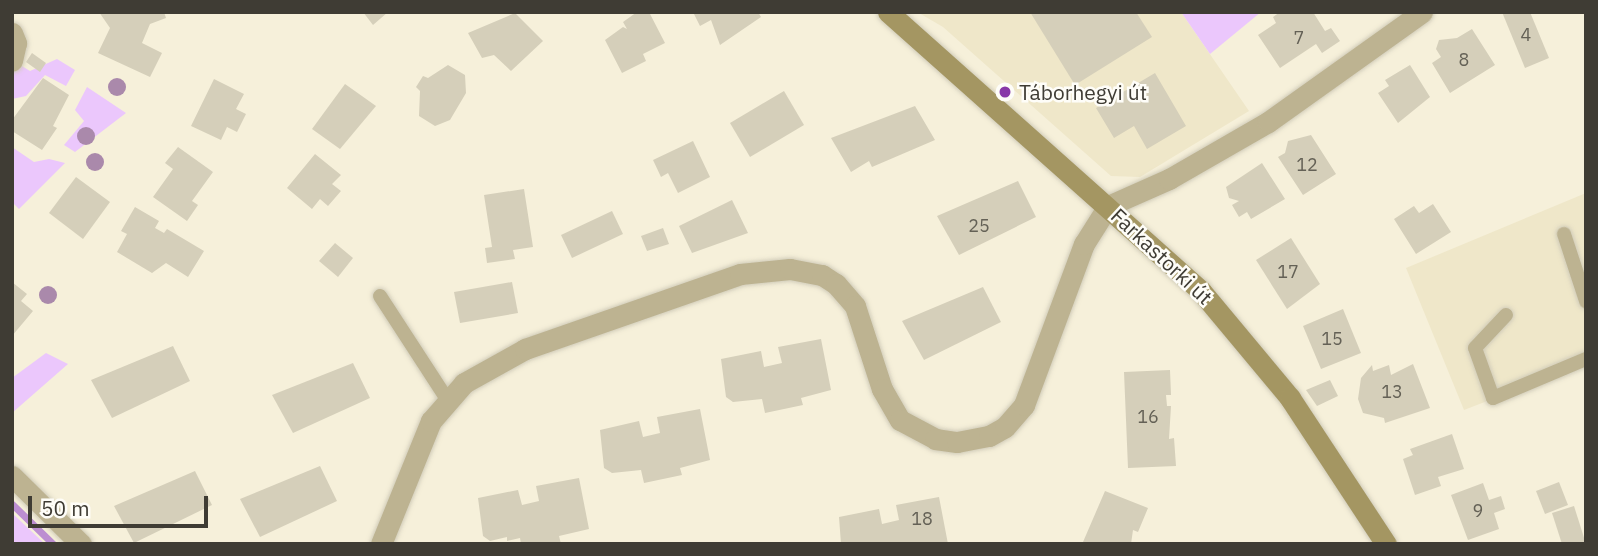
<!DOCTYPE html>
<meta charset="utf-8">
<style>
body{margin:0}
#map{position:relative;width:1598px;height:556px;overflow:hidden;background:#f6f0da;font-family:"IBM Plex Sans",sans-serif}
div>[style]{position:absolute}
.built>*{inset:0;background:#efe7c9}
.green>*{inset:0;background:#ebc7fc}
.stream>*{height:7px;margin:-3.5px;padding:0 3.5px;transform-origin:3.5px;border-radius:3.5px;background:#bc8ed1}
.building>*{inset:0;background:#d5cfba}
.roads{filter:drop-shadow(0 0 2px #d1ccb9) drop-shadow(0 0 2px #d1ccb9)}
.lane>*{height:14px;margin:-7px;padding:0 7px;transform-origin:7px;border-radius:7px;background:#bdb391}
.street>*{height:21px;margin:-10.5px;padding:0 10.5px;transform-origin:10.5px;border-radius:10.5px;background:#bdb391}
.secondary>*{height:21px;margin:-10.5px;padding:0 10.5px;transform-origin:10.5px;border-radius:10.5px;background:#a49662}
.trees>*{width:18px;height:18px;margin:-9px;border-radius:50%;background:#aa89ab}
.dots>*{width:19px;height:19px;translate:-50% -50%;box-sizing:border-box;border:4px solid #fefdf8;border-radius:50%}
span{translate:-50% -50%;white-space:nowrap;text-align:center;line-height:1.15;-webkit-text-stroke:5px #fefdf8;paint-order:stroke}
.number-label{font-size:18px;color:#646156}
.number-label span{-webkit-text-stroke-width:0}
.poi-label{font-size:21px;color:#3f3c34}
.left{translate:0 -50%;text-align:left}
.street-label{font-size:21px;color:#3f3c34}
.frame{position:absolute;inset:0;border:14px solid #3f3c34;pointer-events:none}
.scale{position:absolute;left:28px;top:496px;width:180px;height:32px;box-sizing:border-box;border:4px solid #3f3c34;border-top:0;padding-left:9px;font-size:21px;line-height:24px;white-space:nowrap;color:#3f3c34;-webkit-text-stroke:5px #fefdf8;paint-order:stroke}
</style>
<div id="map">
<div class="built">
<i style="clip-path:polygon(1181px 12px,1249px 111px,1140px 177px,1111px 176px,943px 27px,919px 13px)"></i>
<i style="clip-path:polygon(1586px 193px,1586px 363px,1464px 410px,1406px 268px)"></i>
</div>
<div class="green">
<i style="clip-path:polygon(1181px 12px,1261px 12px,1210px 54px)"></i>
<i style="clip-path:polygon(57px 59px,75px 70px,66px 86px,45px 75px,26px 96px,12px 99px,12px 73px,17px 63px,30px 71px)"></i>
<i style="clip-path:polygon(87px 87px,126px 113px,75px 152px,64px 145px,84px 121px,75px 110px)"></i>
<i style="clip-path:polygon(12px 147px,34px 162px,49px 159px,65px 163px,19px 209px,12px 202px)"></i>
<i style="clip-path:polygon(46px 353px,68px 364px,12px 413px,12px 378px)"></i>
<i style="clip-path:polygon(12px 513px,45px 544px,12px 544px)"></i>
</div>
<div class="stream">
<i style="left:12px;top:504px;width:57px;rotate:44.3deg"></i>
</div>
<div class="building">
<i style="clip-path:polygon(99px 12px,164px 12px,166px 18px,150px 24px,142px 43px,162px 53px,150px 77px,98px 53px,110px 28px)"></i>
<i style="clip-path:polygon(363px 12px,388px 12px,373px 25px)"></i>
<i style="clip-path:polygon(637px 12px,649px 12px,665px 43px,643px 54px,646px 61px,622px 73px,605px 40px,623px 27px,627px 29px,623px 22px)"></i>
<i style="clip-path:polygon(693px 12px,758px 12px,761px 17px,720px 45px,711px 20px,700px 26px)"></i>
<i style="clip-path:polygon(1030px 12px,1136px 12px,1152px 37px,1075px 85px)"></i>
<i style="clip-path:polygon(1280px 12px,1313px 12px,1325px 31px,1331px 28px,1340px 41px,1322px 53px,1316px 44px,1280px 68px,1258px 35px,1276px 23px,1273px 17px)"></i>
<i style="clip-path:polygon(1502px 12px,1530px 12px,1549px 58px,1525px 68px)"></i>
<i style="clip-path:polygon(515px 13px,543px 41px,511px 71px,494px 55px,482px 58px,468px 33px)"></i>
<i style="clip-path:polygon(1472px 29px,1495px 65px,1450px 93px,1432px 63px,1441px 57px,1436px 49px,1439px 40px,1457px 38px)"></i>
<i style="clip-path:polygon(32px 53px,46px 63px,40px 72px,26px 62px)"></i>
<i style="clip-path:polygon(448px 65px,465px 75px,466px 93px,450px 120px,435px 126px,419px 116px,420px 91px,416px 87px,423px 76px,428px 78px)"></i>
<i style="clip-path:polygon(1410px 65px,1430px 97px,1398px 123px,1378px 93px,1389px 86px,1385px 80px)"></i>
<i style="clip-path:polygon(1155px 73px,1186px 126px,1147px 149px,1134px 126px,1114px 138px,1096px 108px)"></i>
<i style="clip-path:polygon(43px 78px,69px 95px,53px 126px,57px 128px,42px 150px,12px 131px,12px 120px)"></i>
<i style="clip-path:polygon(214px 79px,244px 94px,236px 109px,246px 114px,237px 132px,227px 127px,221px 140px,191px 126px)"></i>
<i style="clip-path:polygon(345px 84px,376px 106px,340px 149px,312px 129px)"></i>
<i style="clip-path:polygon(784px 91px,804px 125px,750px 157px,730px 123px)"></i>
<i style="clip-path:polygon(915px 106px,935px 140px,872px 167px,869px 161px,851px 172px,831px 138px)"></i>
<i style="clip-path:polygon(1311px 135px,1336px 174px,1303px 195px,1278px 157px,1285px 153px,1288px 141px)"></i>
<i style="clip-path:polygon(693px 141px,710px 177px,678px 193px,668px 173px,661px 177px,653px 160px)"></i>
<i style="clip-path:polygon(178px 147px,213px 172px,192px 201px,198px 205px,187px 221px,153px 197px,173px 169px,165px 163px)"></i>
<i style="clip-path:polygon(315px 154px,341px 175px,332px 184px,341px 191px,328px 206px,320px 199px,312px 209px,287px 188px)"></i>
<i style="clip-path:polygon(1262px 163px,1285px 199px,1251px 219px,1247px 212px,1239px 217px,1232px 205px,1239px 201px,1229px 198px,1226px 187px)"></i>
<i style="clip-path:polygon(76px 177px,110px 202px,83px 239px,49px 213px)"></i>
<i style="clip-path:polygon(1018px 181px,1036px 217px,959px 255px,937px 216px)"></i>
<i style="clip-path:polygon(524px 189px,533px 247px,513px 250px,515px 259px,487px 263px,485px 248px,492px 247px,484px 195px)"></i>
<i style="clip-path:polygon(732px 200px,748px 233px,692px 253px,679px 226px)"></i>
<i style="clip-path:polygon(1433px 204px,1451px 232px,1416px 254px,1394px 219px,1414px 206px,1419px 213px)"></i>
<i style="clip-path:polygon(135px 207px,159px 221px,155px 228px,164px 233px,167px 229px,204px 251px,188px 277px,166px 263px,152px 273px,117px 252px,127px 234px,121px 231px)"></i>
<i style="clip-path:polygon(612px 211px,623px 234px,572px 258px,561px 235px)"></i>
<i style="clip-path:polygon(663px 228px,669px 244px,647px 251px,641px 236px)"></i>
<i style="clip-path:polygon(1291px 238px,1320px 284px,1287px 309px,1256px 260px)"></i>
<i style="clip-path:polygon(335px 243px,353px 258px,338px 277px,319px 261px)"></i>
<i style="clip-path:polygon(12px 282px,27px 294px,21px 301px,33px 311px,12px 336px)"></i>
<i style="clip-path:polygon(512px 282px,518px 313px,460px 323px,454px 292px)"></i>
<i style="clip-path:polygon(983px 287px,1001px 322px,924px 360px,902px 321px)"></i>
<i style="clip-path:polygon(1343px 309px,1361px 353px,1321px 369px,1303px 326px)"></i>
<i style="clip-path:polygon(821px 339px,831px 390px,801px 398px,803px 405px,765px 413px,762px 399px,733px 402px,726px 397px,721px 359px,761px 351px,764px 367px,782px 363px,778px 347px)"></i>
<i style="clip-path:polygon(173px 346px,190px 381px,112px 418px,91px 380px)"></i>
<i style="clip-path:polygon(353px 363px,370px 398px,293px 433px,272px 395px)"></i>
<i style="clip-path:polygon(1413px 364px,1430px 408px,1385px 423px,1384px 418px,1363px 413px,1358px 399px,1361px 378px,1372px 365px,1373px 371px,1389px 365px,1391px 375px)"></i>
<i style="clip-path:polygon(1170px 370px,1171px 395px,1166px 395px,1167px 406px,1171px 406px,1169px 439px,1174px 438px,1176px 466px,1128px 468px,1124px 372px)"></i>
<i style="clip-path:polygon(1330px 380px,1338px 396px,1317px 406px,1306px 390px)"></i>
<i style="clip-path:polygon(700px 409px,710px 460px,680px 468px,682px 475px,644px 483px,641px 470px,612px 473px,604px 468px,600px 430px,639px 421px,643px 437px,660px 433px,657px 417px)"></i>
<i style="clip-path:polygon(1452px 434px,1464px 469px,1438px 477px,1441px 486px,1415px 495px,1403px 459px,1413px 455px,1410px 449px)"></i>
<i style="clip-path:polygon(320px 466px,337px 501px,260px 537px,240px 499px)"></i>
<i style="clip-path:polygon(195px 471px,212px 505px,134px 543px,114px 506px)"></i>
<i style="clip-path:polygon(579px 478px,589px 529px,559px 536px,561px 544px,521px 544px,520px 538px,507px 541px,507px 537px,490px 541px,483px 536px,478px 498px,518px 490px,522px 505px,539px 501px,536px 486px)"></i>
<i style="clip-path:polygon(1559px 482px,1568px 505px,1545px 514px,1536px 491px)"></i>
<i style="clip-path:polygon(1483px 483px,1489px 500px,1501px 496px,1505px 509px,1494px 513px,1499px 529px,1468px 540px,1451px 495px)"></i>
<i style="clip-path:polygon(1105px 491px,1148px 508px,1138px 532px,1133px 530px,1131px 544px,1083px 542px)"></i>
<i style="clip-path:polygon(939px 497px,948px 544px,841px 544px,839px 517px,879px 509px,882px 524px,899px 520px,896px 505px)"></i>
<i style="clip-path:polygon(1574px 506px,1586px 544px,1562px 544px,1552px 513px)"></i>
</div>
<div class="roads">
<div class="lane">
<i style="left:1564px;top:234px;width:71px;rotate:71.8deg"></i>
<i style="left:380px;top:296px;width:123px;rotate:57deg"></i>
<i style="left:1506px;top:315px;width:45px;rotate:133.2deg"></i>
<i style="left:1475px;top:348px;width:53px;rotate:70.2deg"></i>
<i style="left:1493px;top:398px;width:101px;rotate:-22.8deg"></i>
</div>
<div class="street">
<i style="left:12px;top:33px;width:11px;rotate:68deg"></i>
<i style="left:16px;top:43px;width:18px;rotate:103deg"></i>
<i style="left:12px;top:476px;width:97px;rotate:44.6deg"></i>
<i style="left:381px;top:544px;width:133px;rotate:-67.9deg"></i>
<i style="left:431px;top:421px;width:50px;rotate:-49deg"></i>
<i style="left:464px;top:383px;width:70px;rotate:-29.1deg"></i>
<i style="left:525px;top:349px;width:228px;rotate:-19.2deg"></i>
<i style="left:740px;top:274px;width:50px;rotate:-5.7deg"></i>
<i style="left:790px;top:269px;width:33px;rotate:11deg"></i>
<i style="left:822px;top:275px;width:17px;rotate:33deg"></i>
<i style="left:836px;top:284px;width:29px;rotate:49deg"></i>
<i style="left:855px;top:306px;width:87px;rotate:72deg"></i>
<i style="left:882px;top:389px;width:36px;rotate:60deg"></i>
<i style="left:900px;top:420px;width:40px;rotate:28deg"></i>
<i style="left:935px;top:439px;width:22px;rotate:8deg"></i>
<i style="left:957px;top:442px;width:33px;rotate:-11deg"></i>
<i style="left:989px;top:436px;width:18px;rotate:-29deg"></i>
<i style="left:1005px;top:427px;width:29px;rotate:-49deg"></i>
<i style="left:1024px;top:405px;width:172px;rotate:-69.6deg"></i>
<i style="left:1084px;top:244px;width:45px;rotate:-57.7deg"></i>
<i style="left:1108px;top:206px;width:67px;rotate:-23.9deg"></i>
<i style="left:1169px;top:179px;width:114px;rotate:-29.9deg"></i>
<i style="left:1268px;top:122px;width:189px;rotate:-35.5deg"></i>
</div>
<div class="secondary">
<i style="left:888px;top:12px;width:419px;rotate:41.7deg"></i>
<i style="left:1201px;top:291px;width:139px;rotate:50.2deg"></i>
<i style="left:1290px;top:398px;width:175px;rotate:56.7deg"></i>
</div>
</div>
<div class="trees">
<i style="left:117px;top:87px"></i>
<i style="left:86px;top:136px"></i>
<i style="left:95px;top:162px"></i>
<i style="left:48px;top:295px"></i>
</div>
<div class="dots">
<i style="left:1005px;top:92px;background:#8838a8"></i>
</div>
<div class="number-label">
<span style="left:1526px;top:35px">4</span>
<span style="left:1299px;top:38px">7</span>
<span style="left:1464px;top:60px">8</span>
<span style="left:1307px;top:165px">12</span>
<span style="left:979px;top:226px">25</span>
<span style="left:1288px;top:272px">17</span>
<span style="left:1332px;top:339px">15</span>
<span style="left:1392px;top:392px">13</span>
<span style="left:1148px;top:417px">16</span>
<span style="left:1478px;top:511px">9</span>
<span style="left:922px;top:519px">18</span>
</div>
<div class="poi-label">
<span class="left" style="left:1019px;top:92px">Táborhegyi út</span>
</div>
<div class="street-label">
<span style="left:1162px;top:256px;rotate:43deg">Farkastorki út</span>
</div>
<div class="frame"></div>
<div class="scale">50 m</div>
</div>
